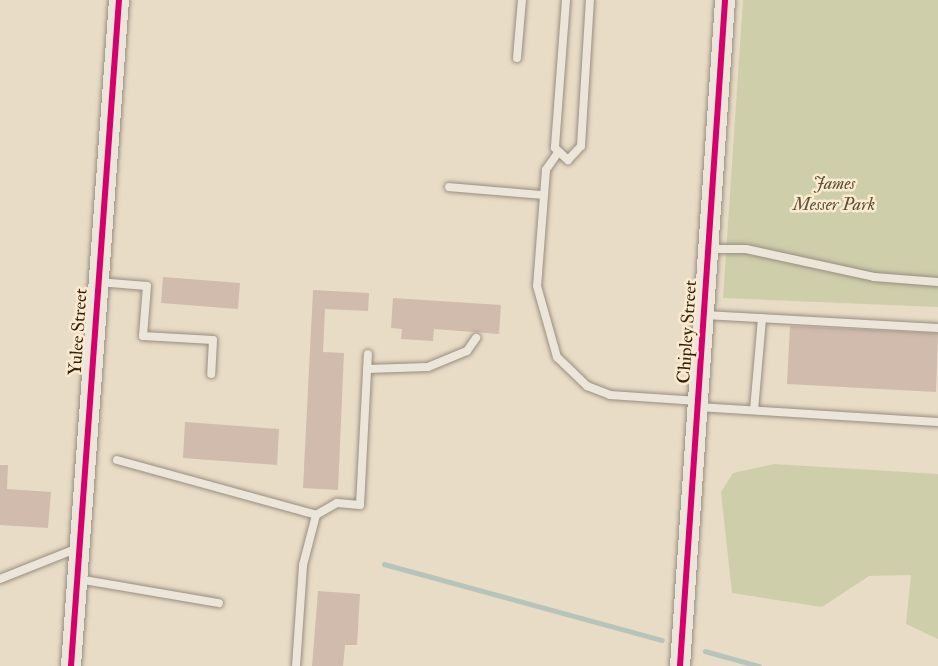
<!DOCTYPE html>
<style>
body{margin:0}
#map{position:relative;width:938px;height:666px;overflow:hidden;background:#e9dcc6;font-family:"IM FELL Double Pica",serif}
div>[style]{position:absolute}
.green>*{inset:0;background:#ceceaa}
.stream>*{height:4.5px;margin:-2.25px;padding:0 2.25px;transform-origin:2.25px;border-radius:2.25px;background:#b6c5bb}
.building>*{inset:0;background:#d0bbad}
.roads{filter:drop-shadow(0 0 2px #988e80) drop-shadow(0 0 2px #988e80)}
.service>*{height:8px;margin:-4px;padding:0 4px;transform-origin:4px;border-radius:4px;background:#ece5da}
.tertiary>*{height:20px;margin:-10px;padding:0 10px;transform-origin:10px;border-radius:10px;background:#ece5da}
.cycleway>*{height:6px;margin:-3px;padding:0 3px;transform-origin:3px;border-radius:3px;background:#d6006c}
span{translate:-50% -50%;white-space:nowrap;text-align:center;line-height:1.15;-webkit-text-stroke:5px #faebd0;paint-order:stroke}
.park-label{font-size:18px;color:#5d5034;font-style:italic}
.street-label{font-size:18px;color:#361f0b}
</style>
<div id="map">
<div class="green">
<i style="clip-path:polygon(743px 0,938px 0,938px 307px,723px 298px)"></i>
<i style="clip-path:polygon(774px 464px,938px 474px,938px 639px,906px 624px,911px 575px,869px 576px,822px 607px,732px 593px,721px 492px,733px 473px)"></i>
</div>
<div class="stream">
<i style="left:384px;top:564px;width:288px;rotate:15.3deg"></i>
<i style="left:705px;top:651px;width:56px;rotate:15.5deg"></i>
</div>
<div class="building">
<i style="clip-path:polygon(163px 277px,240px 283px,238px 309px,161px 303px)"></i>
<i style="clip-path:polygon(313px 290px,369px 293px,368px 311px,325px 309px,323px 352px,344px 353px,338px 490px,303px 488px)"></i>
<i style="clip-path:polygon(393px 298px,501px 305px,499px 334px,434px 329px,433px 341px,401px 339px,402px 329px,391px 328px)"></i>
<i style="clip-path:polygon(790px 326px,938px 333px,936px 392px,787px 384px)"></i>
<i style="clip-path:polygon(185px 422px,279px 429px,277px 465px,183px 458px)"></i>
<i style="clip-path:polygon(0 465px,8px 465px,7px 489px,51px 492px,48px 528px,0 525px)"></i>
<i style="clip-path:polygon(318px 591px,360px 594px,357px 645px,345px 645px,343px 666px,312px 666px)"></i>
</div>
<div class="roads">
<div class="service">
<i style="left:566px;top:0;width:148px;rotate:94.3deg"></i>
<i style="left:555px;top:148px;width:18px;rotate:43deg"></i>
<i style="left:568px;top:160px;width:19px;rotate:-47deg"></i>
<i style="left:581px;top:146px;width:146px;rotate:-86.5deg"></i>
<i style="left:517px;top:58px;width:58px;rotate:-85.1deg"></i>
<i style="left:557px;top:154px;width:19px;rotate:125deg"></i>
<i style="left:546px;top:170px;width:116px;rotate:94.4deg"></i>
<i style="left:537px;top:286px;width:74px;rotate:74.3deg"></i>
<i style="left:557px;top:357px;width:42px;rotate:44deg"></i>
<i style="left:587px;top:386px;width:25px;rotate:21deg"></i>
<i style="left:610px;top:395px;width:88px;rotate:3.9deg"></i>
<i style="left:449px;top:187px;width:94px;rotate:4.9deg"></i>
<i style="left:709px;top:249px;width:37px"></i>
<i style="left:746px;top:249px;width:131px;rotate:12.3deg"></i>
<i style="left:874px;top:277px;width:64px;rotate:4.5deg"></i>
<i style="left:98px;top:282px;width:49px;rotate:4.7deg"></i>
<i style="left:147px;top:286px;width:50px;rotate:94.6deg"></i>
<i style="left:143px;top:336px;width:70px;rotate:3.3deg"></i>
<i style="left:213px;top:340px;width:34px;rotate:93deg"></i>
<i style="left:705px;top:315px;width:233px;rotate:3.2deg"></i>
<i style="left:367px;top:369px;width:61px;rotate:-1.9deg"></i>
<i style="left:428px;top:367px;width:42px;rotate:-22.3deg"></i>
<i style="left:467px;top:351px;width:16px;rotate:-55deg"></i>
<i style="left:698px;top:407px;width:240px;rotate:3.6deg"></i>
<i style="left:754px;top:410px;width:92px;rotate:-85deg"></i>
<i style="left:117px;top:460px;width:206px;rotate:15.4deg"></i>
<i style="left:316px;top:515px;width:24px;rotate:-30deg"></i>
<i style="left:337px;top:503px;width:23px;rotate:5deg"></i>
<i style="left:360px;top:505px;width:151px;rotate:-87deg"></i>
<i style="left:0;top:579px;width:84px;rotate:-21.7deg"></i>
<i style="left:78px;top:579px;width:143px;rotate:9.7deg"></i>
<i style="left:296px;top:666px;width:101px;rotate:-86deg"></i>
<i style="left:303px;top:565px;width:52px;rotate:-75.4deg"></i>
</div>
<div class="tertiary">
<i style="left:71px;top:666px;width:668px;rotate:-85.88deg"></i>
<i style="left:680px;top:666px;width:668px;rotate:-86.13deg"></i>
</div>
</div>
<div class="cycleway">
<i style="left:71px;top:666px;width:668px;rotate:-85.88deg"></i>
<i style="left:680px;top:666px;width:668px;rotate:-86.13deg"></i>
</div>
<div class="park-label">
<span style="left:834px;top:195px">James<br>Messer Park</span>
</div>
<div class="street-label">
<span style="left:79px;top:332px;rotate:-86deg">Yulee Street</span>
<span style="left:688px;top:332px;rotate:-86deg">Chipley Street</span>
</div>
</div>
